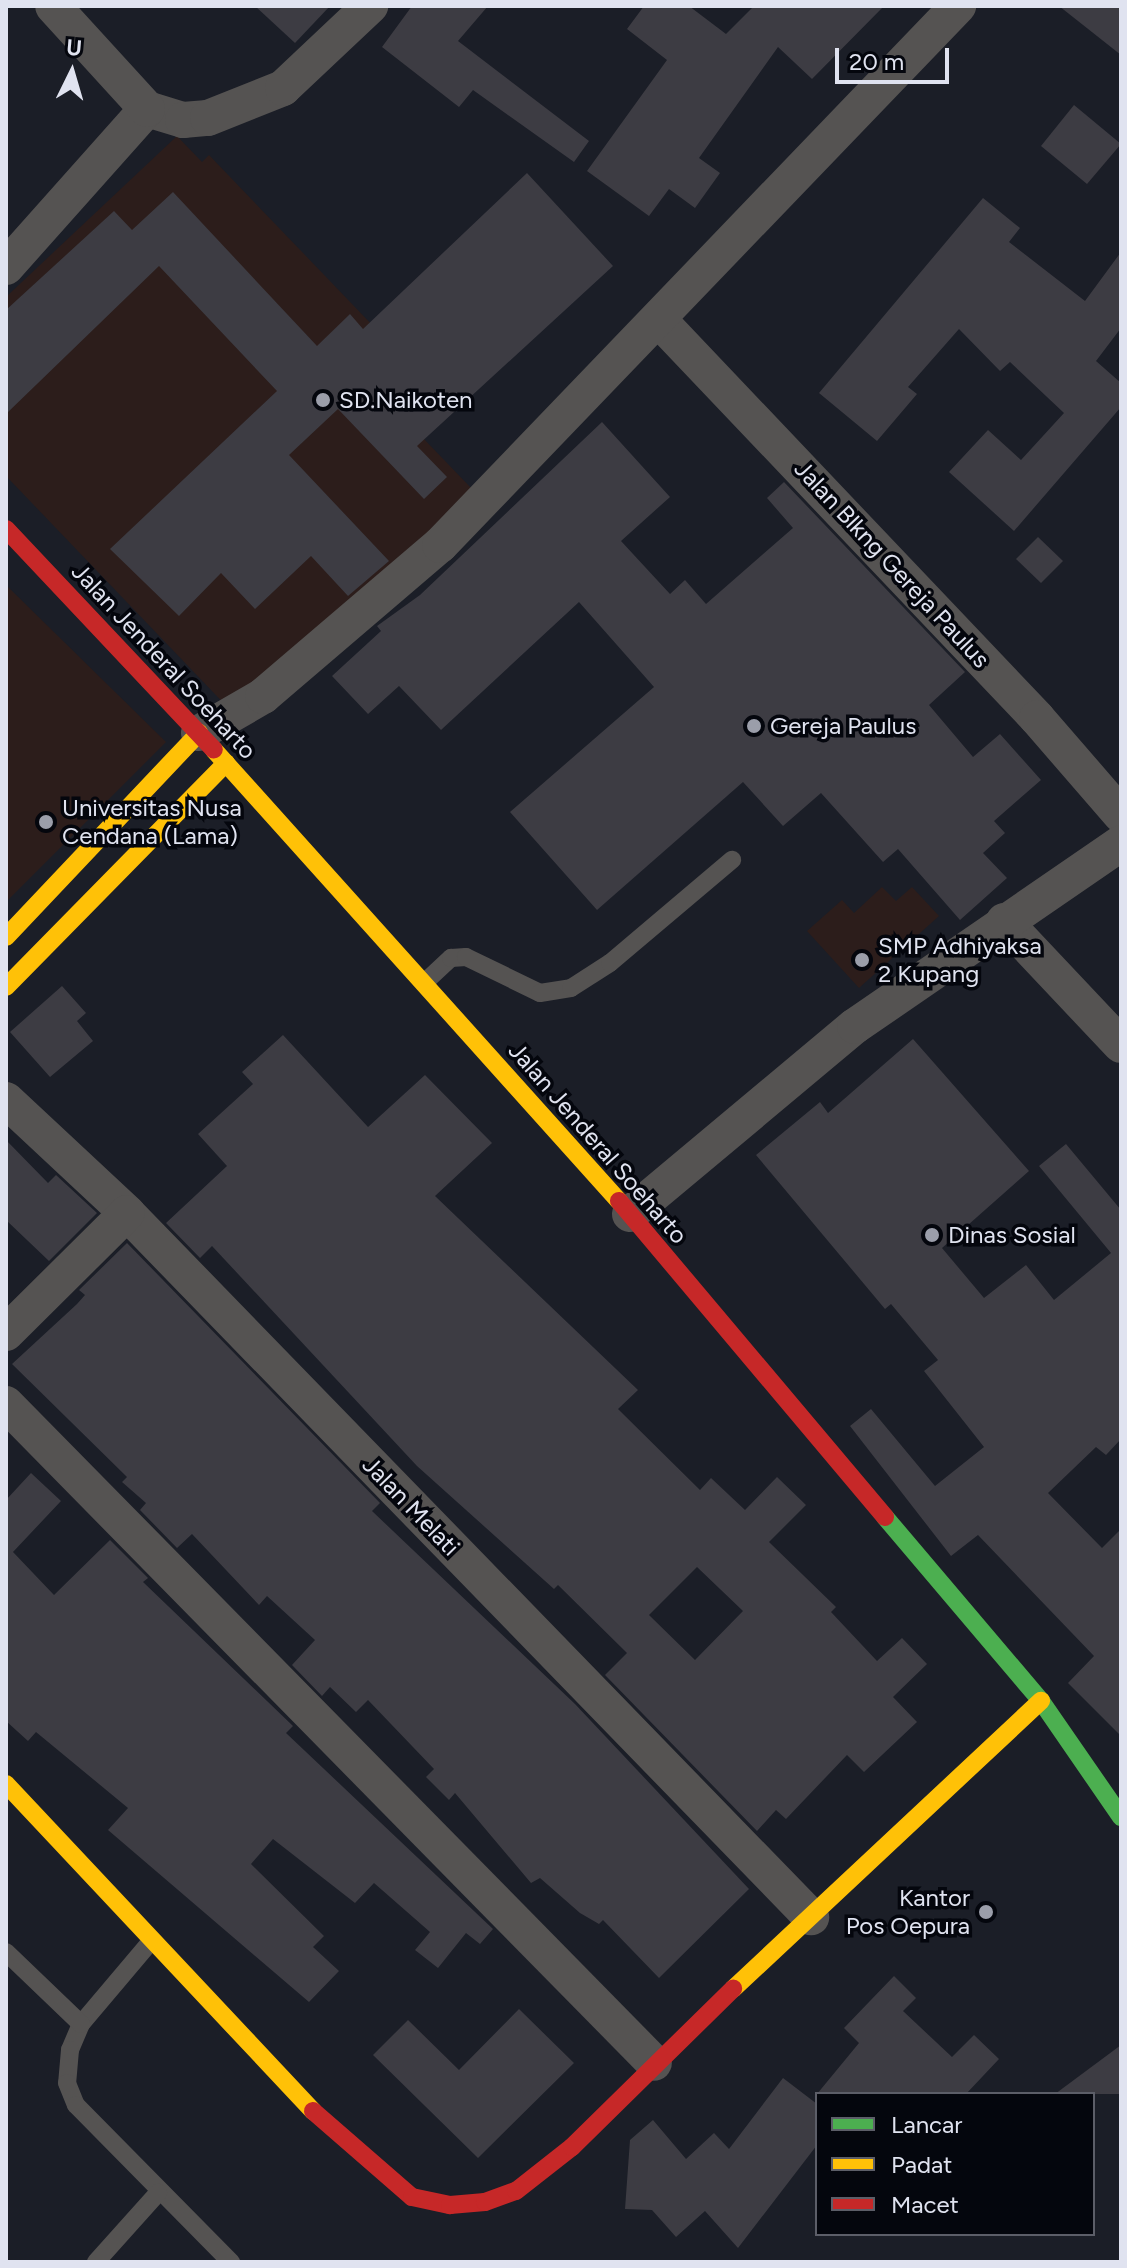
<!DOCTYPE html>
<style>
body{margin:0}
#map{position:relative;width:1127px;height:2268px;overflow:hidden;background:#1b1e27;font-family:Figtree,sans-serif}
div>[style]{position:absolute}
.education>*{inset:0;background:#2c1d1b}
.building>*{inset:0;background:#3d3c43}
.lane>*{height:18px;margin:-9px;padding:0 9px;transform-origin:9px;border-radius:9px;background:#555352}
.street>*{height:36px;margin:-18px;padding:0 18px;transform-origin:18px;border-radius:18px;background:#555352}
.fast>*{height:18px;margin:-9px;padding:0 9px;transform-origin:9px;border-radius:9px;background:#4caf50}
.slow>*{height:18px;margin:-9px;padding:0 9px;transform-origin:9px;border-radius:9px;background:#ffc107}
.jam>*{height:18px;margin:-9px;padding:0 9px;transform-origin:9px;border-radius:9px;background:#c62828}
.dots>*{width:22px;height:22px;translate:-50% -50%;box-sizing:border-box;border:4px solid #04060d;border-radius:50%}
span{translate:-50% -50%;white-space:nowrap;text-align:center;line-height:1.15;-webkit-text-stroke:7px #04060d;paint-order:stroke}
.poi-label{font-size:24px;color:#e0e3f0}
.left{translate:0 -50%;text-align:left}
.right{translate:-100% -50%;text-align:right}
.street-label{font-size:24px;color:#e0e3f0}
.frame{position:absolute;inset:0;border:8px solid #e0e3f0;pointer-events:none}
.legend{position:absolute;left:815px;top:2092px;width:280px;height:144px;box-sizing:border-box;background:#04060d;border:2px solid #5c5e68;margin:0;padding:10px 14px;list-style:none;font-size:24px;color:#e0e3f0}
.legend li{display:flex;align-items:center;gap:16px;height:40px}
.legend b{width:40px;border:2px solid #5c5e68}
.north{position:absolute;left:32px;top:32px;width:80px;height:80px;-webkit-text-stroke:6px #04060d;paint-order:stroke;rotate:5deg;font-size:22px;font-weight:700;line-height:32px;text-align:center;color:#e0e3f0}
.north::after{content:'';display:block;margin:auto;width:28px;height:36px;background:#e0e3f0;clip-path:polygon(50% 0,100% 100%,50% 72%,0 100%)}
.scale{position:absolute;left:835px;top:48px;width:114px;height:36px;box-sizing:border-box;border:4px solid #e0e3f0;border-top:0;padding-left:10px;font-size:24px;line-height:28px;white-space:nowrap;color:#e0e3f0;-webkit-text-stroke:6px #04060d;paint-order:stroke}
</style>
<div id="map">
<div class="education">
<i style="clip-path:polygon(177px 136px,202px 162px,209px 155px,401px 355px,371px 384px,473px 490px,235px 715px,6px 476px,6px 297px)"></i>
<i style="clip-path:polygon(6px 585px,166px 742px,6px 902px)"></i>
<i style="clip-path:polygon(882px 887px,896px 901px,912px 887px,939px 916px,859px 988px,807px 931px,842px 900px,854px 913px)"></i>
</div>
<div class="building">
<i style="clip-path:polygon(255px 6px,330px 6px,295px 43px)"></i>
<i style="clip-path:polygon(412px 6px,488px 6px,458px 41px,589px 141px,574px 162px,473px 90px,459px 107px,382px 47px)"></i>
<i style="clip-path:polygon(644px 6px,689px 6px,726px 34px,754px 6px,884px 6px,812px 79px,778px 47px,699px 158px,720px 173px,695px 208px,669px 189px,649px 216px,587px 171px,667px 60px,627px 29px)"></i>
<i style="clip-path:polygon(1059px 6px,1121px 6px,1121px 55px)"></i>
<i style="clip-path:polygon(1074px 105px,1121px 144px,1087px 184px,1041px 146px)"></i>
<i style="clip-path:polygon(527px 173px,613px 266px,417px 446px,447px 477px,424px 499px,338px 409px,289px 455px,389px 561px,348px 596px,311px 556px,255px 609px,221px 573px,179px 616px,110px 549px,277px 391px,159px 266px,6px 414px,6px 310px,114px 211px,132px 230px,173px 192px,317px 346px,350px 314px,363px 329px)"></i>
<i style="clip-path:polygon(983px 198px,1020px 228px,1009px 242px,1085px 301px,1121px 252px,1121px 328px,1096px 361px,1121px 383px,1121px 407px,1014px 531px,949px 472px,988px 430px,1021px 460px,1064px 413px,1010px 362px,1000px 371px,959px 329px,908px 387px,917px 394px,877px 441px,819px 393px)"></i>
<i style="clip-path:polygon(602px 422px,670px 497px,621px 541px,670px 594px,685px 580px,706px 604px,793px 528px,767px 498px,784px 482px,965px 672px,929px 705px,973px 757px,1000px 734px,1041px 780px,994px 821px,1005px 833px,983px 853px,1007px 878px,960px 920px,898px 849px,883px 862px,821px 793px,783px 826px,743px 782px,597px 910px,510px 812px,654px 687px,579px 602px,441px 730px,399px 686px,368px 714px,332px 676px,381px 631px,377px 626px,420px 595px)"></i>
<i style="clip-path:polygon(1038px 537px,1063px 561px,1041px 583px,1016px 559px)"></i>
<i style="clip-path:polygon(62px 986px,86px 1013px,77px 1021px,93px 1041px,50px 1077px,10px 1032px)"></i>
<i style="clip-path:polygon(evenodd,283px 1035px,368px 1127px,425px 1075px,492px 1143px,435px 1196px,638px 1390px,618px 1409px,700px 1490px,711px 1478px,745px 1510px,777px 1477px,806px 1505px,769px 1542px,836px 1607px,831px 1612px,877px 1661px,902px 1638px,927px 1664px,893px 1697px,917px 1722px,864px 1772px,847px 1755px,786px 1819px,776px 1810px,757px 1831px,605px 1675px,627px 1653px,558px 1585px,554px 1589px,417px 1466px,212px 1246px,200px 1258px,166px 1223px,227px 1166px,198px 1134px,253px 1084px,242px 1072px,283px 1035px,697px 1567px,743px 1611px,695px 1660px,649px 1615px,697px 1567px)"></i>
<i style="clip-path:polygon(913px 1039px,1029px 1171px,942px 1248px,984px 1298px,1026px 1265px,1054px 1300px,1111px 1253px,1039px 1166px,1066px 1144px,1121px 1210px,1121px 1439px,1106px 1455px,1096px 1447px,1048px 1493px,1102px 1548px,1121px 1529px,1121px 1736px,1068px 1683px,1094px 1656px,978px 1535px,951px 1556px,850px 1426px,871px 1409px,935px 1486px,984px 1447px,924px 1371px,938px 1360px,891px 1304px,885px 1309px,756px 1155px,820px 1102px,828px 1113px)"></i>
<i style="clip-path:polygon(6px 1140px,48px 1183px,56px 1175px,97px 1213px,49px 1261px,6px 1220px)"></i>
<i style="clip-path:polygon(127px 1243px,380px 1503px,372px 1511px,575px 1704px,749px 1889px,659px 1978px,603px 1920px,599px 1924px,580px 1913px,540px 1878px,531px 1883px,455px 1793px,449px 1800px,426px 1777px,434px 1769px,368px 1700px,356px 1712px,330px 1687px,322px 1696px,292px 1665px,315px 1640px,267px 1596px,259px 1605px,192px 1534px,177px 1548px,140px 1510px,146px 1503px,122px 1482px,127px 1477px,12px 1364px,77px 1304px,85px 1295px,79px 1290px)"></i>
<i style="clip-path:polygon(31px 1473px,61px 1501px,13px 1552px,54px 1595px,110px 1540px,148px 1578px,143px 1582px,293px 1726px,286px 1733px,493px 1929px,480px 1944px,466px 1933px,438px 1968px,415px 1950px,430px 1932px,374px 1883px,355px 1903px,273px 1839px,251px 1864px,324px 1936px,313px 1947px,339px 1971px,309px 2002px,108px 1830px,128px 1808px,36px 1732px,28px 1741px,6px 1721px,6px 1500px)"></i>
<i style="clip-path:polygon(894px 1976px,916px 1998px,903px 2011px,952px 2057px,974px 2035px,999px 2059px,966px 2094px,817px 2094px,859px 2043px,844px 2028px)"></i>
<i style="clip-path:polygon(519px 2009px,574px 2063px,478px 2158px,373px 2055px,408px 2020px,459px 2070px)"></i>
<i style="clip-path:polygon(1121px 2045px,1121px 2094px,1055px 2094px)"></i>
<i style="clip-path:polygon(783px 2078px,817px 2104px,817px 2145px,738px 2248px,705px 2211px,676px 2237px,652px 2210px,625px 2209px,630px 2140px,653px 2120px,686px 2159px,714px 2133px,729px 2149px)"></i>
</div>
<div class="lane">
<i style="left:424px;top:983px;width:37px;rotate:-43deg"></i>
<i style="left:451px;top:958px;width:15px;rotate:-4deg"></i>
<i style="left:466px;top:957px;width:82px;rotate:25.9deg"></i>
<i style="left:540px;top:993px;width:31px;rotate:-9deg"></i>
<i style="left:571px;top:988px;width:46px;rotate:-32.7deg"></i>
<i style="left:610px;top:963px;width:160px;rotate:-40.2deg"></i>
<i style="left:152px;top:1940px;width:110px;rotate:130.2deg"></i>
<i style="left:81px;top:2024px;width:28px;rotate:113deg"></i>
<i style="left:70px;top:2050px;width:33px;rotate:95deg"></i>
<i style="left:67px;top:2083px;width:24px;rotate:68deg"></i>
<i style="left:76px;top:2105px;width:221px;rotate:45.4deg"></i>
<i style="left:6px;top:1952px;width:104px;rotate:43.8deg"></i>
<i style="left:96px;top:2262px;width:93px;rotate:-48.1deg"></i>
</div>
<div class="street">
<i style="left:147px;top:109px;width:38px;rotate:17deg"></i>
<i style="left:183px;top:120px;width:25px;rotate:-5deg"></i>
<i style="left:208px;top:118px;width:81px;rotate:-21.8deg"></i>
<i style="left:283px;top:88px;width:120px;rotate:-43.3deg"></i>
<i style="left:6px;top:267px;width:212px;rotate:-48.3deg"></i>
<i style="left:147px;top:109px;width:139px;rotate:-132.4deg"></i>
<i style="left:658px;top:319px;width:550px;rotate:46.47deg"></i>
<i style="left:1037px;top:718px;width:128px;rotate:49.1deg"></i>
<i style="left:199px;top:733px;width:74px;rotate:-30deg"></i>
<i style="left:263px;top:696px;width:233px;rotate:-40.5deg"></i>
<i style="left:440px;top:545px;width:748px;rotate:-46.14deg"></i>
<i style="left:1004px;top:921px;width:170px;rotate:46.7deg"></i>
<i style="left:6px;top:1100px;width:166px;rotate:43deg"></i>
<i style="left:127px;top:1213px;width:982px;rotate:45.83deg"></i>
<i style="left:630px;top:1214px;width:293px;rotate:-39.9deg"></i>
<i style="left:855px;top:1026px;width:323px;rotate:-34.5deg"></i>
<i style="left:6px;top:1333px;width:170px;rotate:-44.8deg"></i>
<i style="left:6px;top:1404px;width:924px;rotate:45.48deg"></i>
</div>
<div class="fast">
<i style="left:885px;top:1517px;width:241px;rotate:49.7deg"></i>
<i style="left:1041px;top:1701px;width:141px;rotate:55.4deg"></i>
</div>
<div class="slow">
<i style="left:214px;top:750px;width:606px;rotate:48.08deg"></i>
<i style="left:6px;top:937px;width:281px;rotate:-46.6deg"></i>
<i style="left:6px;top:987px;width:314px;rotate:-45.5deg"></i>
<i style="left:6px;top:1784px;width:449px;rotate:46.8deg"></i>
<i style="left:733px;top:1989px;width:422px;rotate:-43.1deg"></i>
</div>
<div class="jam">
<i style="left:6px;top:529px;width:303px;rotate:46.7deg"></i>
<i style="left:619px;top:1201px;width:413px;rotate:49.9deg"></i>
<i style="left:313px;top:2111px;width:131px;rotate:41deg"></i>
<i style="left:412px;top:2197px;width:39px;rotate:12deg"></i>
<i style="left:450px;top:2205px;width:35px;rotate:-5deg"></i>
<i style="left:485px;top:2202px;width:33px;rotate:-20deg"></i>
<i style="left:516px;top:2191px;width:71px;rotate:-38.2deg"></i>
<i style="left:572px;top:2147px;width:226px;rotate:-44.5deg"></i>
</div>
<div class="dots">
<i style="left:323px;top:400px;background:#9b9eaa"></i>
<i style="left:754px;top:726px;background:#9b9eaa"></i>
<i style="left:46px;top:822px;background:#9b9eaa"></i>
<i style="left:862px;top:960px;background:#9b9eaa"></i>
<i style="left:932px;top:1235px;background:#9b9eaa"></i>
<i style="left:986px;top:1912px;background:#9b9eaa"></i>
</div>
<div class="poi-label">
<span class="left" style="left:339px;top:400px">SD.Naikoten</span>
<span class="left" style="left:770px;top:726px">Gereja Paulus</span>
<span class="left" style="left:62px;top:822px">Universitas Nusa<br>Cendana (Lama)</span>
<span class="left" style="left:878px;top:960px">SMP Adhiyaksa<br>2 Kupang</span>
<span class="left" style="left:948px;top:1235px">Dinas Sosial</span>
<span class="right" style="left:970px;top:1912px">Kantor<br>Pos Oepura</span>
</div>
<div class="street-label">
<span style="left:892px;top:564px;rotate:47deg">Jalan Blkng Gereja Paulus</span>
<span style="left:164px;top:661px;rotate:47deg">Jalan Jenderal Soeharto</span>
<span style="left:598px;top:1143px;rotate:49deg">Jalan Jenderal Soeharto</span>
<span style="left:411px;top:1506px;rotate:46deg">Jalan Melati</span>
</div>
<div class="frame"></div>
<ul class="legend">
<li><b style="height:10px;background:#4caf50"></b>Lancar</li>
<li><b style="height:10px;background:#ffc107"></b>Padat</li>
<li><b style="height:10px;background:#c62828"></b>Macet</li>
</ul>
<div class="north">U</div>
<div class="scale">20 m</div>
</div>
